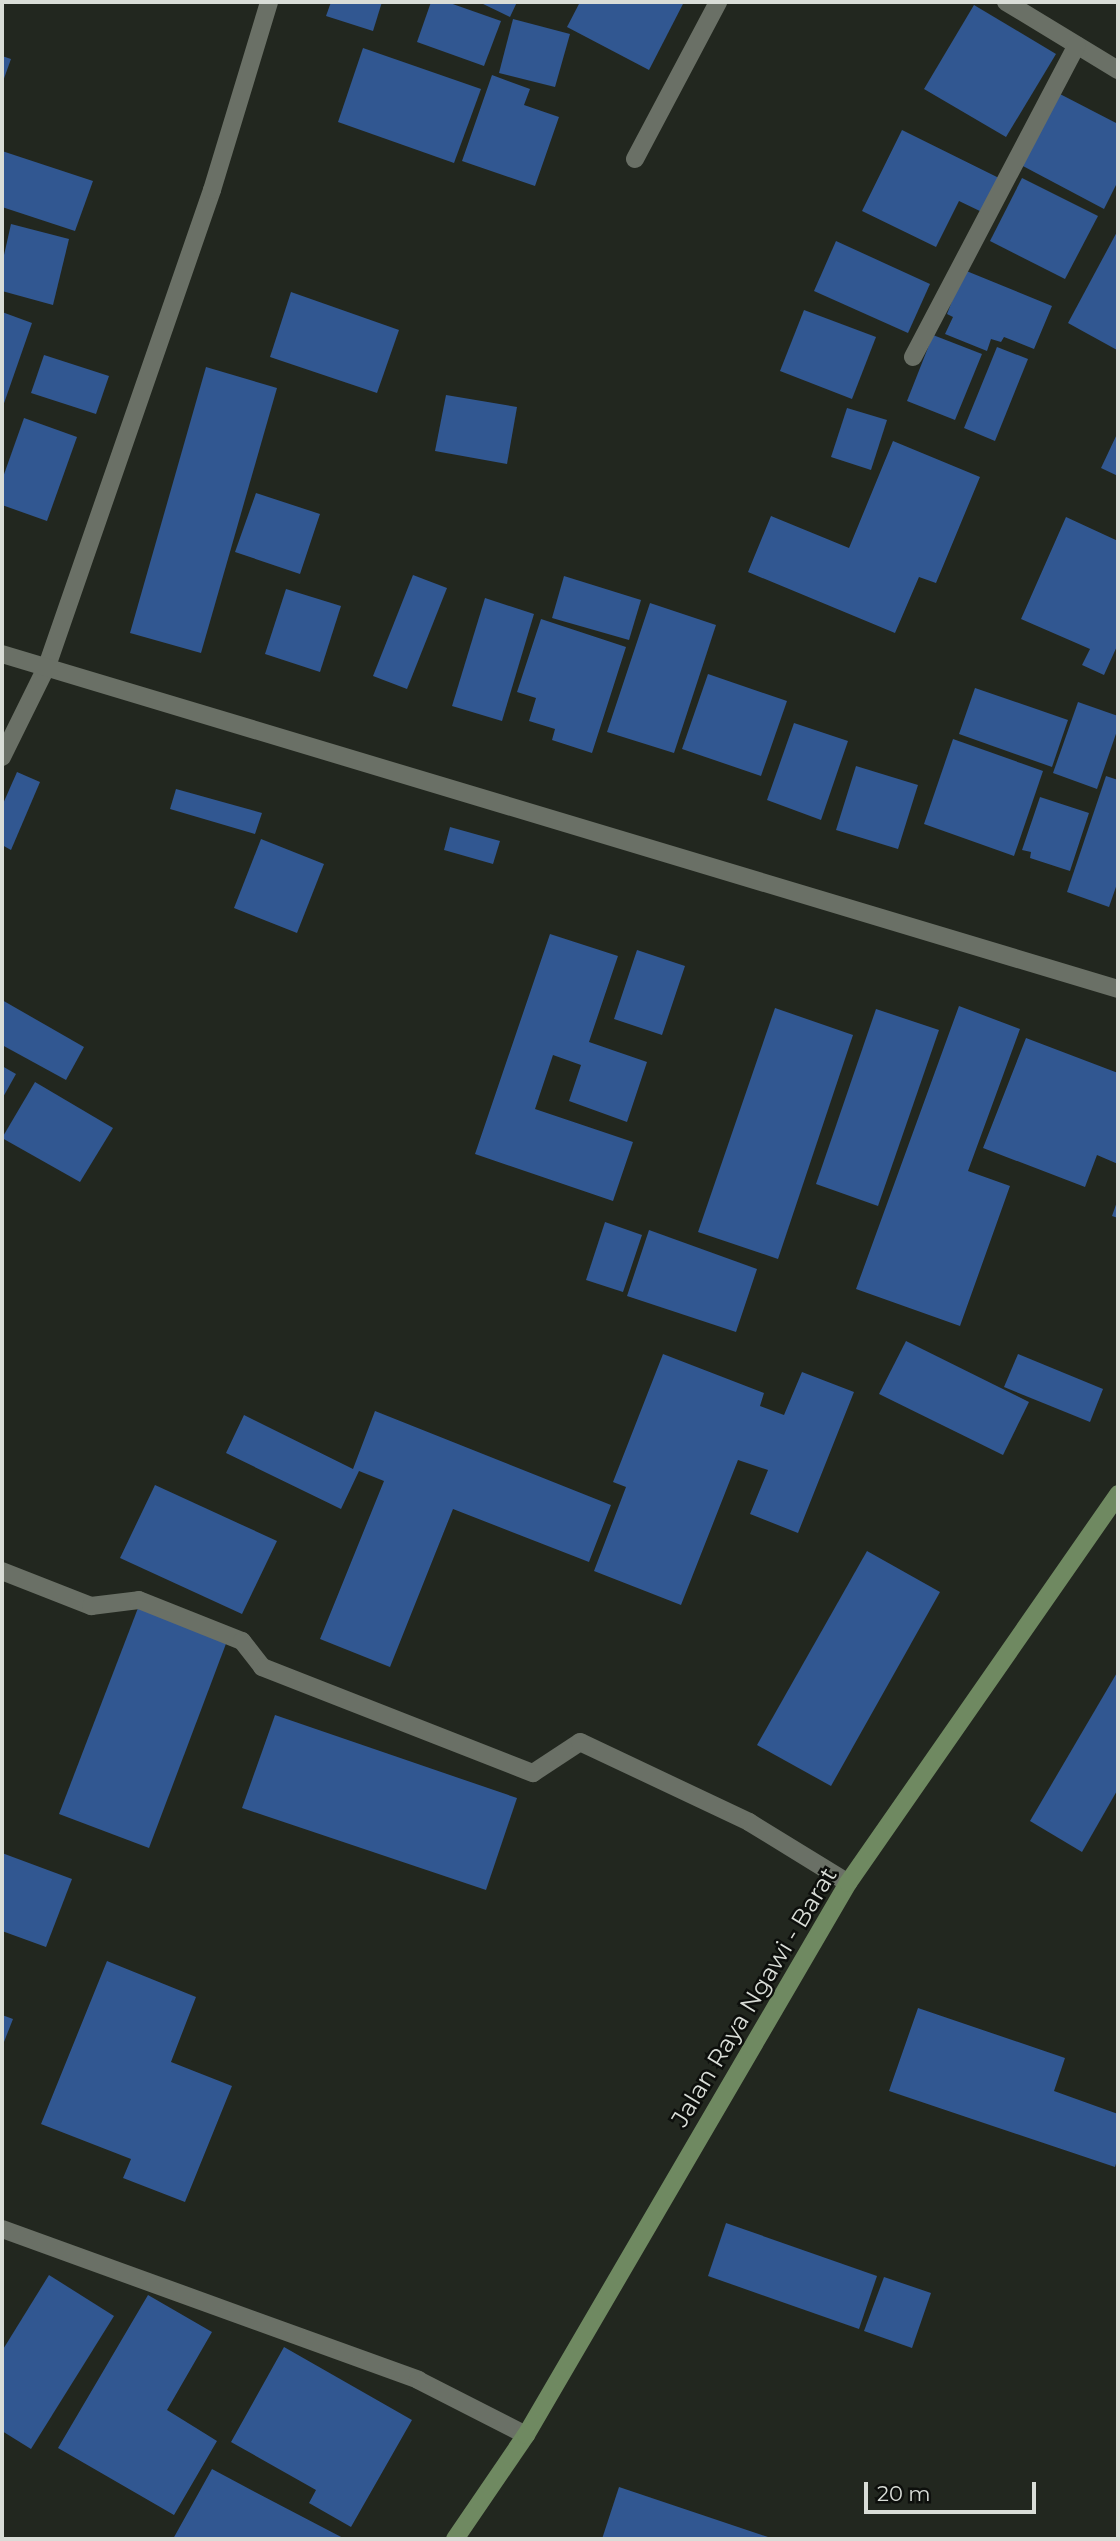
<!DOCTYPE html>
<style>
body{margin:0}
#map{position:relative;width:1120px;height:2541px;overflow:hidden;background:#22271f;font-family:Montserrat,sans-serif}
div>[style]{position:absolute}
.building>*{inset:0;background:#315791}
.service>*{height:18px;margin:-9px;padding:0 9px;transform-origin:9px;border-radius:9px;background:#6a7066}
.minor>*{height:18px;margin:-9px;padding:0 9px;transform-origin:9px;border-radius:9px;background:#6a7066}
.tertiary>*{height:18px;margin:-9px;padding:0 9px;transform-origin:9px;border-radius:9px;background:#6a7066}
.secondary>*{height:18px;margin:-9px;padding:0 9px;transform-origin:9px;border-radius:9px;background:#6f8961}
span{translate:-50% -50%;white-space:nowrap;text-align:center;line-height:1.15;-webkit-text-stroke:5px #0d0f0c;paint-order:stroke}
.street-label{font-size:24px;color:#d9ddd7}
.frame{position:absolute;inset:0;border:4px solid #d9ddd7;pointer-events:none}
.scale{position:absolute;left:864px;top:2482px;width:172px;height:32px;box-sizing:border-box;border:4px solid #d9ddd7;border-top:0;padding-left:9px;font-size:21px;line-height:24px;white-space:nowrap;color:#d9ddd7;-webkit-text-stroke:5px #0d0f0c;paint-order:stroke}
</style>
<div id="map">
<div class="building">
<i style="clip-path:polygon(331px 2px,382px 2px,373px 31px,326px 16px)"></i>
<i style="clip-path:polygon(431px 2px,447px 2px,501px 21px,484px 66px,417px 42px)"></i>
<i style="clip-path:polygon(479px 2px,517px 2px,510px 17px)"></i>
<i style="clip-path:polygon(580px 2px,684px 2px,649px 70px,567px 27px)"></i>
<i style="clip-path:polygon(974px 5px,1056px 54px,1006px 137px,924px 89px)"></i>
<i style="clip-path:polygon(513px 19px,570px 34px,555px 87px,499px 73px)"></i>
<i style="clip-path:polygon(363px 48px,481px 89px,454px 163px,338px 122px)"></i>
<i style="clip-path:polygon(2px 56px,11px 59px,2px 84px)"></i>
<i style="clip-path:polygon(492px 75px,530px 89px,524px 105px,559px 117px,535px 186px,462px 161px)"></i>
<i style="clip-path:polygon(1058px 93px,1118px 124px,1118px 181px,1104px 209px,1021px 165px)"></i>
<i style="clip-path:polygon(902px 130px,1001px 179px,984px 213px,959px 201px,936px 247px,862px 211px)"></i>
<i style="clip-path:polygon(2px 151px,93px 181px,75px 231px,2px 207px)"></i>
<i style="clip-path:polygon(1022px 178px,1098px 216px,1065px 279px,990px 241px)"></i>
<i style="clip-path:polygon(11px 224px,69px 239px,53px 305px,2px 291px,2px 264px)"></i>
<i style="clip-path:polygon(1118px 230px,1118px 348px,1117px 350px,1068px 323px)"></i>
<i style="clip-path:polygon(836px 241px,930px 284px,908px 333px,814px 291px)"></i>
<i style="clip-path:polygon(964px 270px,1052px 306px,1034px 349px,1004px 337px,1001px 342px,991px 339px,987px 351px,945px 334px,953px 317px,947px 314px)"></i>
<i style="clip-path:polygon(291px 292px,399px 330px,377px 393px,270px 357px)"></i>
<i style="clip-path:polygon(804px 310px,876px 337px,852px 399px,780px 371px)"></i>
<i style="clip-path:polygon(2px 312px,32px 323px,2px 409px)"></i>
<i style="clip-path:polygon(933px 335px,982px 354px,955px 420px,907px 401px)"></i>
<i style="clip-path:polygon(997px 347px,1028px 359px,995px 441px,964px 428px)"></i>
<i style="clip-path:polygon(44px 355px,109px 376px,96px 414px,31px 393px)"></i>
<i style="clip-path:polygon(206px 367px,277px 388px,201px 653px,130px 633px)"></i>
<i style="clip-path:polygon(446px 395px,517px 407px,507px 464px,435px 451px)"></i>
<i style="clip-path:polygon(847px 408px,887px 420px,871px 470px,831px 457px)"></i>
<i style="clip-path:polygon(24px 418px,77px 437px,47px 521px,2px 505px,2px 480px)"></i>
<i style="clip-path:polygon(1118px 432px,1118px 476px,1101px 468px)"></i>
<i style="clip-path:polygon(893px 441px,980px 477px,936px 583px,919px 577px,895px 633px,748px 572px,771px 516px,849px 548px)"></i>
<i style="clip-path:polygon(256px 493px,320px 514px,300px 574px,235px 552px)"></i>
<i style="clip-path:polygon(1066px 517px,1118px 541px,1118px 644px,1104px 675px,1082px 665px,1090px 649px,1021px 619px)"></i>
<i style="clip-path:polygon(413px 575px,447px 588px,407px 689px,373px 676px)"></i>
<i style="clip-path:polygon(564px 576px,641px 600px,629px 640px,552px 618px)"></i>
<i style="clip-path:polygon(286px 589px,341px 606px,320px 672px,265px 654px)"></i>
<i style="clip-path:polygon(485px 598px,534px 614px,502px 721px,452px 706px)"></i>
<i style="clip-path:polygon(650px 603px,716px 625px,674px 753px,607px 732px)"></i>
<i style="clip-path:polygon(541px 619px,626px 647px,592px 753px,552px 740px,555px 729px,529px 721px,536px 698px,517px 692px)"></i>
<i style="clip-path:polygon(708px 674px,787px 701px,761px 776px,682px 749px)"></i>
<i style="clip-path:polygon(975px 688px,1068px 720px,1052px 767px,959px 734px)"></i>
<i style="clip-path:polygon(1078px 702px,1118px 716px,1118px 728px,1097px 789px,1053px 773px)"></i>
<i style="clip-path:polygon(794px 723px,848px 741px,821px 820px,767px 800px)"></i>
<i style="clip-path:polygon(953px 739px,1043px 771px,1014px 856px,924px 824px)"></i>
<i style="clip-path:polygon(856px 766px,918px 785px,898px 849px,836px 830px)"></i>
<i style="clip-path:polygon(17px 772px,40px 782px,11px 850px,2px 845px,2px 806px)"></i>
<i style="clip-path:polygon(1106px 776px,1118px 780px,1118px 881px,1109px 907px,1067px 892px)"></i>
<i style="clip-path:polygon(176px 789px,262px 813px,255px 834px,170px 809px)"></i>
<i style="clip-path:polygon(1040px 797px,1089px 813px,1070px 871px,1030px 858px,1031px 852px,1022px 850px)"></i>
<i style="clip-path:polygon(450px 827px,500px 841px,493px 864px,444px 850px)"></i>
<i style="clip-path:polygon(261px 839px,324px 864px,297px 933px,234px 908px)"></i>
<i style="clip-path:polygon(550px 934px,618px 956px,589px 1042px,647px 1062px,627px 1122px,569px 1101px,581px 1065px,553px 1055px,535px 1109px,633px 1142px,613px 1201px,475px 1154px)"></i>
<i style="clip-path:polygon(637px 950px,685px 966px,662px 1035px,614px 1019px)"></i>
<i style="clip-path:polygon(2px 1000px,84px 1047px,66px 1080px,2px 1045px)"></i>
<i style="clip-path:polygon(959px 1006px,1020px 1029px,968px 1171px,1010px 1186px,960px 1326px,856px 1289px)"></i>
<i style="clip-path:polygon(775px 1008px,853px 1035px,778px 1259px,698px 1232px)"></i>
<i style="clip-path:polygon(876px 1009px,939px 1030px,878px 1206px,816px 1184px)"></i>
<i style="clip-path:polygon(1026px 1038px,1118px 1073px,1118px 1164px,1097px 1155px,1085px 1187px,983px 1148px)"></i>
<i style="clip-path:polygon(2px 1066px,16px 1074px,2px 1099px)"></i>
<i style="clip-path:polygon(35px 1082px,113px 1128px,80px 1182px,2px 1138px)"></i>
<i style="clip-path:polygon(1118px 1199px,1118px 1218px,1112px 1216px)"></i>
<i style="clip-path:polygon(605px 1222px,642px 1235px,623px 1292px,586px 1280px)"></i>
<i style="clip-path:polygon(649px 1230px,757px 1269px,736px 1332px,627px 1296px)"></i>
<i style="clip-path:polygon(906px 1341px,1029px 1402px,1003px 1455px,879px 1394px)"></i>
<i style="clip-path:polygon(663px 1354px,764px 1393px,760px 1406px,784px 1415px,802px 1372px,854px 1392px,798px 1533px,750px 1514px,768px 1470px,738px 1460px,681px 1605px,594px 1571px,626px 1487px,613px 1482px)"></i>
<i style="clip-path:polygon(1018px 1354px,1103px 1389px,1090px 1422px,1004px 1387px)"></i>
<i style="clip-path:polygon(375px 1411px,611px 1505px,589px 1562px,453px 1509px,390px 1667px,320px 1639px,384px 1481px,359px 1471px,341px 1509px,226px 1453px,244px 1415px,353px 1469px)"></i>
<i style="clip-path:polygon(155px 1485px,277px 1541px,242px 1614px,120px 1558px)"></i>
<i style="clip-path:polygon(867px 1551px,940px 1592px,831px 1786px,757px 1745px)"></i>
<i style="clip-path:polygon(138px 1608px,227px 1641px,149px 1848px,59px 1814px)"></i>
<i style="clip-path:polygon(1118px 1671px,1118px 1789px,1082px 1852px,1030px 1821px)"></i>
<i style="clip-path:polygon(275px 1715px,517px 1798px,486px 1890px,242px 1808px)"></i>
<i style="clip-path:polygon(2px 1853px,72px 1879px,46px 1947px,2px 1931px)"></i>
<i style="clip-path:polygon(107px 1961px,196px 1997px,171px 2062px,232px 2086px,185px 2202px,123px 2178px,131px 2159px,41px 2124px)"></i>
<i style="clip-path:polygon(918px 2008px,1065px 2058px,1054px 2091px,1118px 2114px,1118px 2157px,1115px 2167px,889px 2091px)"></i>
<i style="clip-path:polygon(2px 2015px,13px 2019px,2px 2047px)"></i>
<i style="clip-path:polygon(726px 2223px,877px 2276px,859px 2329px,708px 2276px)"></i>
<i style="clip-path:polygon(49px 2275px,114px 2316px,31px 2449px,2px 2431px,2px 2351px)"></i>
<i style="clip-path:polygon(884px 2277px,931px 2293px,912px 2348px,864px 2331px)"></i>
<i style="clip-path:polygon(148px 2295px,212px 2332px,167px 2410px,217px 2441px,174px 2515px,58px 2448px)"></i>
<i style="clip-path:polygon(284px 2347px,412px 2420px,351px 2527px,309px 2503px,316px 2490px,231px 2442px)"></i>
<i style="clip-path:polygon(212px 2469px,255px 2492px,345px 2539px,173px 2539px)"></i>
<i style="clip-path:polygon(619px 2487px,774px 2539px,602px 2539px)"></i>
</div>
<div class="service">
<i style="left:2px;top:1571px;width:96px;rotate:21.5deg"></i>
<i style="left:91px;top:1606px;width:48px;rotate:-7.1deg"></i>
<i style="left:139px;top:1600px;width:111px;rotate:21.7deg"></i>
<i style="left:242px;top:1641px;width:33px;rotate:52deg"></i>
<i style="left:262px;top:1667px;width:291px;rotate:21.4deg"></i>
<i style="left:533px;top:1773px;width:56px;rotate:-33.4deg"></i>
<i style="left:580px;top:1742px;width:187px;rotate:25.3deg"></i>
<i style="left:749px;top:1822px;width:116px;rotate:31.6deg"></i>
</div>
<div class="minor">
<i style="left:1006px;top:2px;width:131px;rotate:31.3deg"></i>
<i style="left:635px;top:159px;width:178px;rotate:-62.1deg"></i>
<i style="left:913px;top:357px;width:352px;rotate:-62.3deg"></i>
<i style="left:2px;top:757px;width:102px;rotate:-63.7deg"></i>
<i style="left:47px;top:666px;width:504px;rotate:-70.88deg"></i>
<i style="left:212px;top:190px;width:196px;rotate:-73.1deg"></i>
<i style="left:2px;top:2229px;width:443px;rotate:19.9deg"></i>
<i style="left:418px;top:2380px;width:121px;rotate:27deg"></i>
</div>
<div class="tertiary">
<i style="left:2px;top:654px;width:1165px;rotate:16.71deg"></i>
</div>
<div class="secondary">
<i style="left:455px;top:2539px;width:126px;rotate:-55.7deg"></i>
<i style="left:526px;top:2435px;width:639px;rotate:-59.74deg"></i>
<i style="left:848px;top:1883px;width:474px;rotate:-55.2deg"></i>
</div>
<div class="street-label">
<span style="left:754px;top:1997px;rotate:-59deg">Jalan Raya Ngawi - Barat</span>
</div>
<div class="frame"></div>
<div class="scale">20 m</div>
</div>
